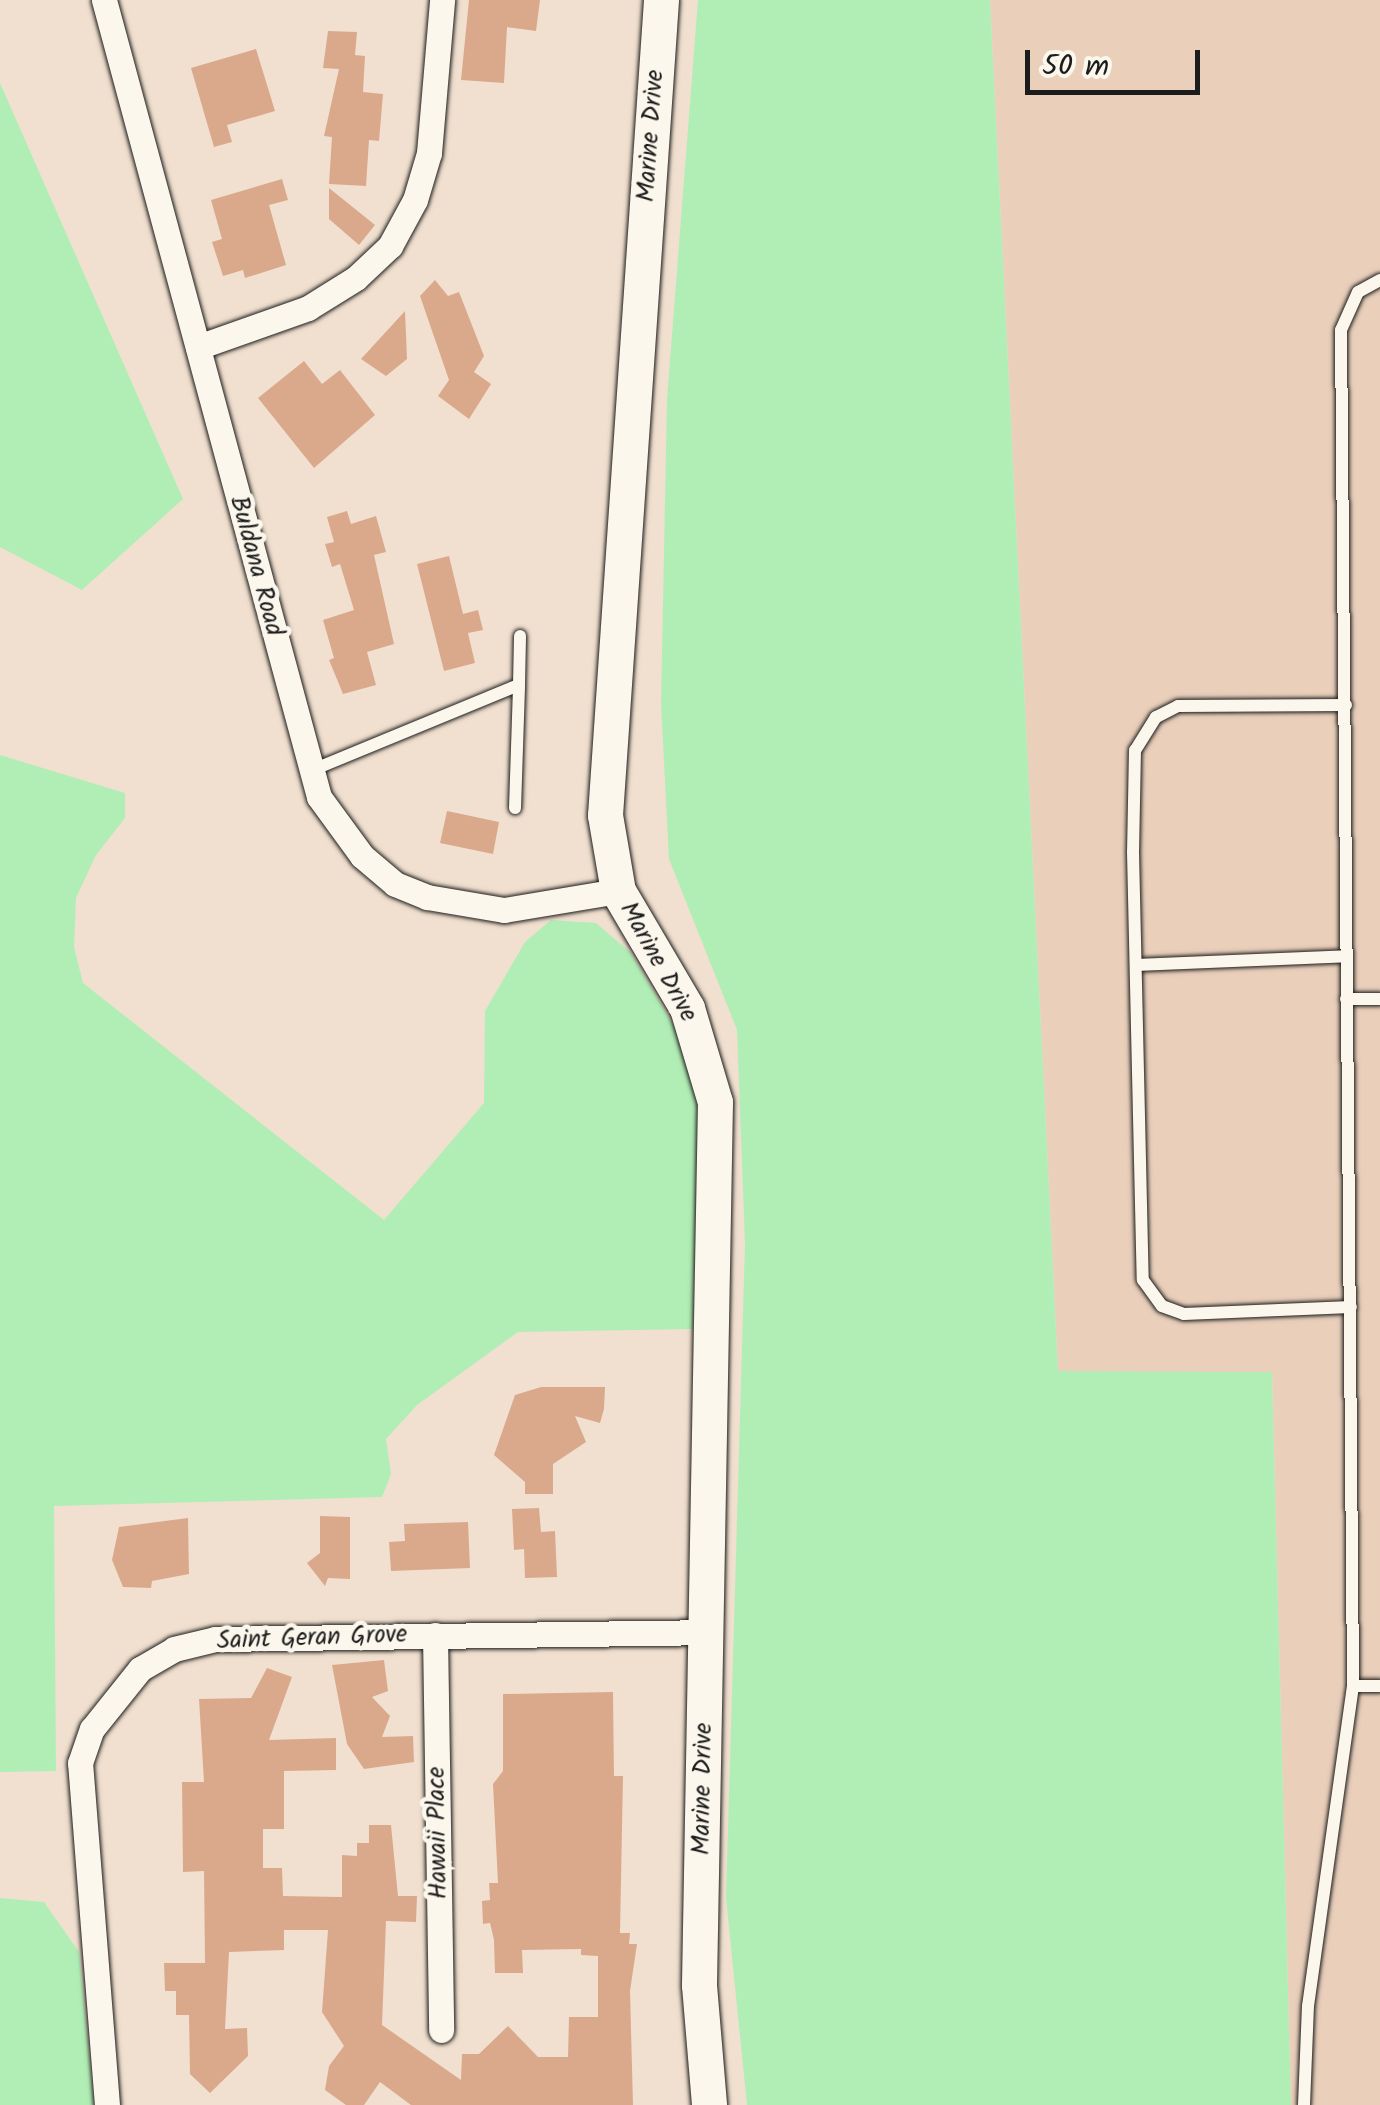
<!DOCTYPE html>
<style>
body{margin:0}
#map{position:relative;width:1380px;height:2105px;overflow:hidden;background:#f1e0cf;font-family:Kalam,sans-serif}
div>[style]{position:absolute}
.built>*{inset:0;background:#ead0bb}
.green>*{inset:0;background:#b1eeb5}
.building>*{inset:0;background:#daa98c}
.roads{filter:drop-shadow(0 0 2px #1c1c1c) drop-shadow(0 0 2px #1c1c1c)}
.lane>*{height:12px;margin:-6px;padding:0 6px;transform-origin:6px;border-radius:6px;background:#fbf7ec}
.street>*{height:25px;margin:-12.5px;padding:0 12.5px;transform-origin:12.5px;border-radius:12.5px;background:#fbf7ec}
.secondary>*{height:35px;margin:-17.5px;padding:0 17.5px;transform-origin:17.5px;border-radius:17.5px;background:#fbf7ec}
span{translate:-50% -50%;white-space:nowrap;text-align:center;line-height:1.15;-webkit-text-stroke:9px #fbf7ec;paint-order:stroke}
.street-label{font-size:25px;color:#1c1c1c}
.scale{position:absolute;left:1025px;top:50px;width:175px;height:45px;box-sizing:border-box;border:5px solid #1c1c1c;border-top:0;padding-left:12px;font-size:30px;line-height:35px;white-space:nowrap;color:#1c1c1c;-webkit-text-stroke:8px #fbf7ec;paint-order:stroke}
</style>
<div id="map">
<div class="built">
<i style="clip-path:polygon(990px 0,1380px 0,1380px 2105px,1291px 2105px,1272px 1372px,1058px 1372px)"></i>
</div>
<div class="green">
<i style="clip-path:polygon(698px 0,990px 0,1058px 1371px,1272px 1372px,1291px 2105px,747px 2105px,726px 1898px,745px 1244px,737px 1030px,669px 859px,661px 704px,667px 399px)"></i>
<i style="clip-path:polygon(0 83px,183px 499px,82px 590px,0 547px)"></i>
<i style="clip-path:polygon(0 755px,125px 793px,125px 818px,96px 855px,76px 898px,74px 947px,83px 983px,384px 1220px,484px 1103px,485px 1011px,525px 942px,551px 920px,596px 923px,630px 952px,689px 1051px,700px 1122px,693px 1329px,518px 1332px,417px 1405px,386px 1439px,391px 1474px,382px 1497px,54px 1506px,56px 1771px,0 1772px)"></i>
<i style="clip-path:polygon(0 1898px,44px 1902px,79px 1952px,94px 2105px,0 2105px)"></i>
</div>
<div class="building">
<i style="clip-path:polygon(469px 0,540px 0,536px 31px,507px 27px,504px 83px,461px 80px)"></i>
<i style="clip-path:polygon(328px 31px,357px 32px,355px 55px,365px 56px,363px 92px,383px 94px,379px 141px,369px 140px,366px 186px,329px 184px,332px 137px,324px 136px,339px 69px,323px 68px)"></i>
<i style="clip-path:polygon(256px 49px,275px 111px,227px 125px,232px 142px,214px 147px,191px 68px)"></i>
<i style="clip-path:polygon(282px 179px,288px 200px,269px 205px,286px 265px,245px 278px,243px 270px,223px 276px,212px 242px,222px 239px,211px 200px)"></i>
<i style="clip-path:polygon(329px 188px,375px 225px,359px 245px,329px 219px)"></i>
<i style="clip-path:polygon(435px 280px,448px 296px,459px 292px,484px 356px,474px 372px,491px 384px,469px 419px,438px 396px,449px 380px,420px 296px)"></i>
<i style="clip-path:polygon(405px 311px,407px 359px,386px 376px,361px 359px)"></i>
<i style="clip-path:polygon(304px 361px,322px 384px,340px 370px,375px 415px,314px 468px,258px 398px)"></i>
<i style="clip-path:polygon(347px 511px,351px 524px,376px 516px,386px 552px,374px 555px,394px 644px,367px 652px,376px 685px,343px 694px,329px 660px,334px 658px,323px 620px,354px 610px,340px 564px,332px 567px,325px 544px,334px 542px,327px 517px)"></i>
<i style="clip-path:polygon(449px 556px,463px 614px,478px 610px,483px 630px,468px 633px,475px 663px,444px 671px,417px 564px)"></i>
<i style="clip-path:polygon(447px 811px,499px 822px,493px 854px,440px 843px)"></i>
<i style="clip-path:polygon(541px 1387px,605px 1387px,604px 1409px,600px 1423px,575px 1416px,586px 1442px,553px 1464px,553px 1494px,525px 1494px,525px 1482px,494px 1455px,515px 1395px)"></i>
<i style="clip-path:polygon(539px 1508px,541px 1532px,555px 1531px,557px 1577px,525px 1578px,524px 1549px,514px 1550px,512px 1509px)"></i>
<i style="clip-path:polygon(320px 1516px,350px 1517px,350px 1579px,328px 1578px,325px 1586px,307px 1563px,320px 1553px)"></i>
<i style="clip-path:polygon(188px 1518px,189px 1574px,152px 1581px,151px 1588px,123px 1587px,112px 1560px,119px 1527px)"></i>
<i style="clip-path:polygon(468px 1522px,470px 1568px,391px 1571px,389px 1542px,405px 1541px,404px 1524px)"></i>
<i style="clip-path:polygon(384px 1660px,388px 1691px,372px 1697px,390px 1716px,382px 1737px,413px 1736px,414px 1762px,364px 1769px,347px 1744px,332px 1665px)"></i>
<i style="clip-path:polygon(267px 1668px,292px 1677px,269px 1740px,336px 1738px,336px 1770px,284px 1771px,284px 1829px,263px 1829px,263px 1868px,282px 1868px,283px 1896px,342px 1897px,342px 1855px,357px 1856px,357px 1843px,369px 1843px,369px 1825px,391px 1825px,398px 1896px,417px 1896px,416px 1922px,386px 1921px,382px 2025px,461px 2080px,462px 2054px,479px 2054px,508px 2026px,538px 2057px,568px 2057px,569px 2017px,598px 2017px,598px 1956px,581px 1955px,581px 1949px,522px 1950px,523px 1973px,495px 1973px,494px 1940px,490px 1923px,483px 1924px,482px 1901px,490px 1900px,489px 1883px,498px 1883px,493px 1784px,503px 1771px,503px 1694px,613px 1692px,614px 1776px,623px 1776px,620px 1933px,630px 1933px,629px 1944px,637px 1944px,630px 1991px,633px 2105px,411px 2105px,380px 2082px,364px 2105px,346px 2105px,325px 2090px,329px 2066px,344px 2046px,322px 2012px,328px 1930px,284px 1930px,284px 1950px,229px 1952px,225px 2029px,247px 2028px,248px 2056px,210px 2093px,190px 2074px,189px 2015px,176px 2015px,176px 1991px,165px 1991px,164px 1963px,205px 1963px,204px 1871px,183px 1872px,182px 1782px,204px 1782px,199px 1699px,251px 1698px)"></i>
</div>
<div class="roads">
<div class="lane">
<i style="left:1380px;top:280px;width:25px;rotate:151deg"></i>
<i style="left:1358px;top:292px;width:42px;rotate:114.1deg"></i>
<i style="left:1341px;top:330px;width:1356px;rotate:89.49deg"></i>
<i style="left:1353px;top:1686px;width:27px"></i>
<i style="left:1346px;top:705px;width:168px;rotate:179.7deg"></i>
<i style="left:1178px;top:706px;width:25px;rotate:153deg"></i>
<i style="left:1156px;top:717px;width:39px;rotate:122deg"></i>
<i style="left:1135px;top:750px;width:102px;rotate:91.1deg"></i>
<i style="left:1133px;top:852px;width:428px;rotate:88.7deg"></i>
<i style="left:1143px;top:1280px;width:32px;rotate:54deg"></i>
<i style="left:1162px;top:1306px;width:23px;rotate:20deg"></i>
<i style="left:1184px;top:1314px;width:167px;rotate:-2.4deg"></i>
<i style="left:310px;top:771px;width:226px;rotate:-22.4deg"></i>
<i style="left:519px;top:685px;width:49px;rotate:-88.8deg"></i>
<i style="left:515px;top:808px;width:123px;rotate:-88.1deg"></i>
<i style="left:1136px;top:965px;width:211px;rotate:-2.4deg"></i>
<i style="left:1346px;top:999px;width:34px"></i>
<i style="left:1304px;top:2105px;width:99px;rotate:-87.7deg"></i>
<i style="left:1308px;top:2006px;width:323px;rotate:-82deg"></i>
</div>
<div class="street">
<i style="left:104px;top:0;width:825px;rotate:74.9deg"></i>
<i style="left:319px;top:797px;width:73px;rotate:53.9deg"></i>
<i style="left:362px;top:856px;width:43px;rotate:40.3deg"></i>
<i style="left:395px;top:884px;width:35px;rotate:22deg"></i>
<i style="left:427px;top:897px;width:78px;rotate:9.6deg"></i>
<i style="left:504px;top:910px;width:116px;rotate:-9.5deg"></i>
<i style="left:198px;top:347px;width:117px;rotate:-19.5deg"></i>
<i style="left:308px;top:308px;width:57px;rotate:-32deg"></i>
<i style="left:356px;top:278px;width:47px;rotate:-43.3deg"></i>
<i style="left:390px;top:246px;width:52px;rotate:-61.5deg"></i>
<i style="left:415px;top:200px;width:49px;rotate:-73.4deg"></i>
<i style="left:429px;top:153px;width:154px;rotate:-85.1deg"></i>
<i style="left:435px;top:1635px;width:395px;rotate:89.1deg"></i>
<i style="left:107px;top:2105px;width:343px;rotate:-94.5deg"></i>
<i style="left:80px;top:1763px;width:36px;rotate:-71deg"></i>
<i style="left:92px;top:1729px;width:77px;rotate:-51.3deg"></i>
<i style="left:140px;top:1669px;width:39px;rotate:-30deg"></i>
<i style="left:174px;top:1649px;width:42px;rotate:-13.7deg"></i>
<i style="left:215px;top:1639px;width:491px;rotate:-0.8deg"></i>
</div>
<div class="secondary">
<i style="left:661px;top:0;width:817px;rotate:93.93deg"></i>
<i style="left:605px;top:815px;width:77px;rotate:80.3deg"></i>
<i style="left:618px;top:891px;width:136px;rotate:59.5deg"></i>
<i style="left:687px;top:1008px;width:98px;rotate:73.4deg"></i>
<i style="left:715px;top:1102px;width:883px;rotate:91.04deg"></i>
<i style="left:699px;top:1985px;width:120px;rotate:85.2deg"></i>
</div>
</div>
<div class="street-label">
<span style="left:651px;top:136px;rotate:-86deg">Marine Drive</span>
<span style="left:256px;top:566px;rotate:75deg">Buldana Road</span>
<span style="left:658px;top:962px;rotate:61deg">Marine Drive</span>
<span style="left:312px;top:1638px;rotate:-2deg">Saint Geran Grove</span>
<span style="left:703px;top:1789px;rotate:-89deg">Marine Drive</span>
<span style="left:438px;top:1833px;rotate:-91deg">Hawaii Place</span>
</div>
<div class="scale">50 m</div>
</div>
